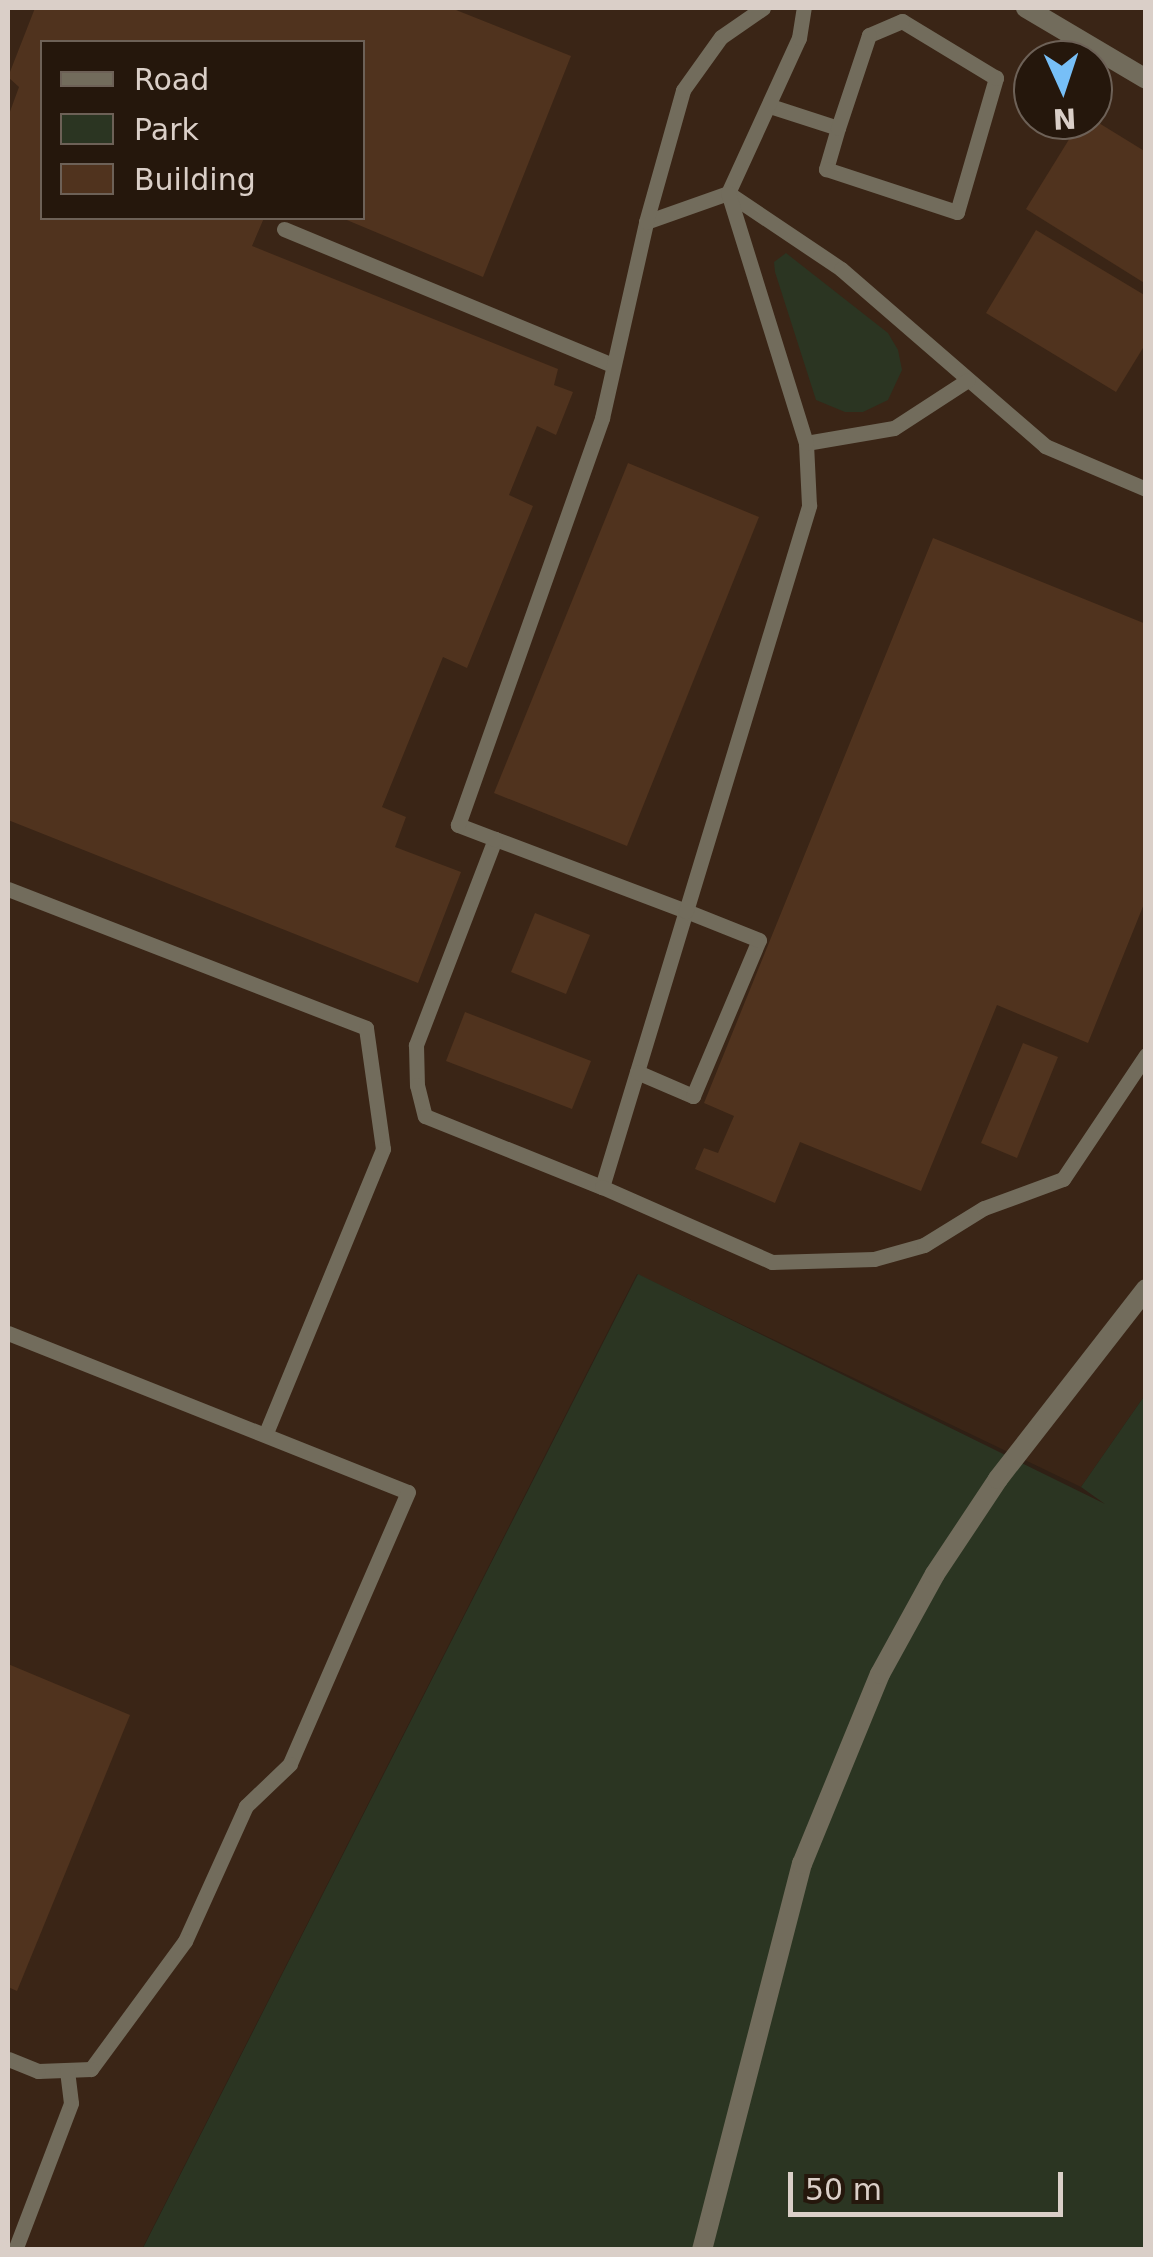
<!DOCTYPE html>
<style>
body{margin:0}
#map{position:relative;width:1153px;height:2257px;overflow:hidden;background:#2f2015;font-family:"DejaVu Sans",sans-serif}
div>[style]{position:absolute}
[style*='--x']{left:calc(var(--x)*1px);top:calc(var(--y)*1px);width:calc(var(--w)*1px);rotate:calc(var(--a)*1deg)}
.built>*{inset:0;background:#3a2516}
.green>*{inset:0;background:#2b3522}
.building>*{inset:0;background:#50331e}
.lane>*{height:15px;margin:-7.5px;padding:0 7.5px;transform-origin:7.5px;border-radius:7.5px;background:#726c5c}
.street>*{height:20px;margin:-10px;padding:0 10px;transform-origin:10px;border-radius:10px;background:#726c5c}
span{translate:-50% -50%;white-space:nowrap;text-align:center;line-height:1.15;-webkit-text-stroke:10px #25170c;paint-order:stroke}
.frame{position:absolute;inset:0;border:10px solid #dacfc8;pointer-events:none}
.legend{position:absolute;left:40px;top:40px;width:325px;height:180px;box-sizing:border-box;background:#25170c;border:2px solid #6d6157;margin:0;padding:12px 18px;list-style:none;font-size:30px;color:#dacfc8}
.legend li{display:flex;align-items:center;gap:20px;height:50px}
.legend b{width:50px;border:2px solid #6d6157}
.north{position:absolute;left:1013px;top:40px;width:100px;height:100px;box-sizing:border-box;background:#25170c;border:2px solid #6d6157;border-radius:50%;rotate:177deg;font-size:28px;font-weight:700;line-height:40px;text-align:center;color:#dacfc8}
.north::after{content:'';display:block;margin:auto;width:35px;height:45px;background:#77bff7;clip-path:polygon(50% 0,100% 100%,50% 72%,0 100%)}
.scale{position:absolute;left:788px;top:2172px;width:275px;height:45px;box-sizing:border-box;border:5px solid #dacfc8;border-top:0;padding-left:12px;font-size:30px;line-height:35px;white-space:nowrap;color:#dacfc8;-webkit-text-stroke:8px #25170c;paint-order:stroke}
</style>
<div id="map">
<div class="built">
<div style="clip-path:polygon(evenodd,8px 8px,1145px 8px,1145px 1395px,1081px 1487px,637px 1274px,142px 2249px,8px 2250px,8px 8px,42px 42px,362px 42px,362px 218px,42px 218px,42px 42px,8px 8px,1033px 60px,1093px 60px,1093px 120px,1033px 120px,1033px 60px)"></div>
</div>
<div class="green">
<div style="clip-path:polygon(786px 253px,888px 333px,898px 350px,902px 370px,888px 400px,863px 412px,845px 412px,816px 400px,775px 272px,774px 262px)"></div>
<div style="clip-path:polygon(638px 1274px,1105px 1504px,1081px 1487px,1145px 1395px,1145px 2249px,142px 2250px)"></div>
</div>
<div class="building">
<div style="clip-path:polygon(35px 8px,451px 8px,571px 56px,483px 277px,342px 218px,362px 218px,362px 42px,42px 42px,42px 218px,264px 218px,252px 246px,558px 369px,554px 385px,573px 392px,556px 435px,537px 426px,509px 495px,533px 506px,467px 668px,443px 657px,382px 807px,406px 817px,395px 847px,461px 872px,418px 983px,8px 820px,8px 117px,19px 87px,8px 77px)"></div>
<div style="clip-path:polygon(1081px 120px,1094px 120px,1146px 152px,1146px 284px,1026px 209px)"></div>
<div style="clip-path:polygon(1036px 230px,1146px 296px,1146px 343px,1116px 392px,986px 313px)"></div>
<div style="clip-path:polygon(628px 463px,759px 517px,627px 846px,494px 793px)"></div>
<div style="clip-path:polygon(933px 538px,1146px 624px,1146px 899px,1088px 1043px,997px 1005px,921px 1191px,800px 1142px,775px 1203px,695px 1169px,704px 1148px,718px 1153px,734px 1116px,704px 1103px)"></div>
<div style="clip-path:polygon(535px 913px,590px 935px,566px 994px,511px 972px)"></div>
<div style="clip-path:polygon(465px 1012px,591px 1061px,572px 1109px,446px 1061px)"></div>
<div style="clip-path:polygon(1023px 1043px,1058px 1057px,1017px 1158px,981px 1143px)"></div>
<div style="clip-path:polygon(8px 1664px,130px 1715px,17px 1991px,8px 1987px)"></div>
</div>
<div class="lane">
<div style="--x:770;--y:106;--w:71;--a:17.9"></div>
<div style="--x:838;--y:128;--w:43;--a:106.3"></div>
<div style="--x:826;--y:169;--w:138;--a:18.2"></div>
<div style="--x:957;--y:212;--w:140;--a:-73.8"></div>
<div style="--x:996;--y:78;--w:110;--a:-148.8"></div>
<div style="--x:902;--y:21;--w:36;--a:157"></div>
<div style="--x:869;--y:35;--w:98;--a:108.4"></div>
<div style="--x:728;--y:193;--w:136;--a:33.9"></div>
<div style="--x:841;--y:269;--w:270;--a:40.9"></div>
<div style="--x:1045;--y:446;--w:110;--a:23.1"></div>
<div style="--x:646;--y:222;--w:87;--a:-19.5"></div>
<div style="--x:728;--y:193;--w:170;--a:-65.4"></div>
<div style="--x:799;--y:38;--w:30;--a:-81"></div>
<div style="--x:284;--y:229;--w:356;--a:22.5"></div>
<div style="--x:806;--y:443;--w:89;--a:-9.7"></div>
<div style="--x:894;--y:428;--w:88;--a:-33"></div>
<div style="--x:495;--y:839;--w:221;--a:111"></div>
<div style="--x:416;--y:1045;--w:40;--a:88.6"></div>
<div style="--x:417;--y:1085;--w:32;--a:76"></div>
<div style="--x:425;--y:1116;--w:191;--a:21.9"></div>
<div style="--x:602;--y:1187;--w:288;--a:-73.1"></div>
<div style="--x:686;--y:911;--w:204;--a:-159.3"></div>
<div style="--x:495;--y:839;--w:40;--a:-159"></div>
<div style="--x:458;--y:825;--w:432;--a:-70.5"></div>
<div style="--x:602;--y:418;--w:201;--a:-77.3"></div>
<div style="--x:646;--y:222;--w:137;--a:-74.3"></div>
<div style="--x:683;--y:90;--w:65;--a:-54.4"></div>
<div style="--x:721;--y:37;--w:51;--a:-34.6"></div>
<div style="--x:8;--y:889;--w:384;--a:21.2"></div>
<div style="--x:366;--y:1028;--w:122;--a:82"></div>
<div style="--x:383;--y:1149;--w:309;--a:112.4"></div>
<div style="--x:637;--y:1072;--w:61;--a:23.2"></div>
<div style="--x:693;--y:1096;--w:169;--a:-67.1"></div>
<div style="--x:759;--y:940;--w:79;--a:-158.3"></div>
<div style="--x:686;--y:911;--w:424;--a:-73.1"></div>
<div style="--x:809;--y:505;--w:62;--a:-92.8"></div>
<div style="--x:806;--y:443;--w:262;--a:-107.3"></div>
<div style="--x:602;--y:1187;--w:186;--a:23.8"></div>
<div style="--x:772;--y:1262;--w:102;--a:-1.7"></div>
<div style="--x:874;--y:1259;--w:52;--a:-15.6"></div>
<div style="--x:924;--y:1245;--w:70;--a:-31.7"></div>
<div style="--x:984;--y:1208;--w:84;--a:-20.2"></div>
<div style="--x:1063;--y:1179;--w:149;--a:-56.2"></div>
<div style="--x:8;--y:1333;--w:430;--a:21.7"></div>
<div style="--x:408;--y:1492;--w:296;--a:113.5"></div>
<div style="--x:290;--y:1764;--w:61;--a:136.3"></div>
<div style="--x:246;--y:1806;--w:148;--a:114.3"></div>
<div style="--x:185;--y:1941;--w:159;--a:126.3"></div>
<div style="--x:91;--y:2069;--w:53;--a:177.8"></div>
<div style="--x:38;--y:2071;--w:32;--a:-158"></div>
<div style="--x:15;--y:2250;--w:157;--a:-69.1"></div>
<div style="--x:71;--y:2103;--w:33;--a:-97"></div>
</div>
<div class="street">
<div style="--x:1026;--y:8;--w:139;--a:30.6"></div>
<div style="--x:702;--y:2250;--w:399;--a:-75.5"></div>
<div style="--x:802;--y:1864;--w:205;--a:-67.7"></div>
<div style="--x:880;--y:1674;--w:114;--a:-61.2"></div>
<div style="--x:935;--y:1574;--w:114;--a:-56.4"></div>
<div style="--x:998;--y:1479;--w:241;--a:-52.1"></div>
</div>
<div class="frame"></div>
<ul class="legend">
<li><b style="height:12px;background:#726c5c"></b>Road</li>
<li><b style="height:28px;background:#2b3522"></b>Park</li>
<li><b style="height:28px;background:#50331e"></b>Building</li>
</ul>
<div class="north">N</div>
<div class="scale">50 m</div>
</div>
